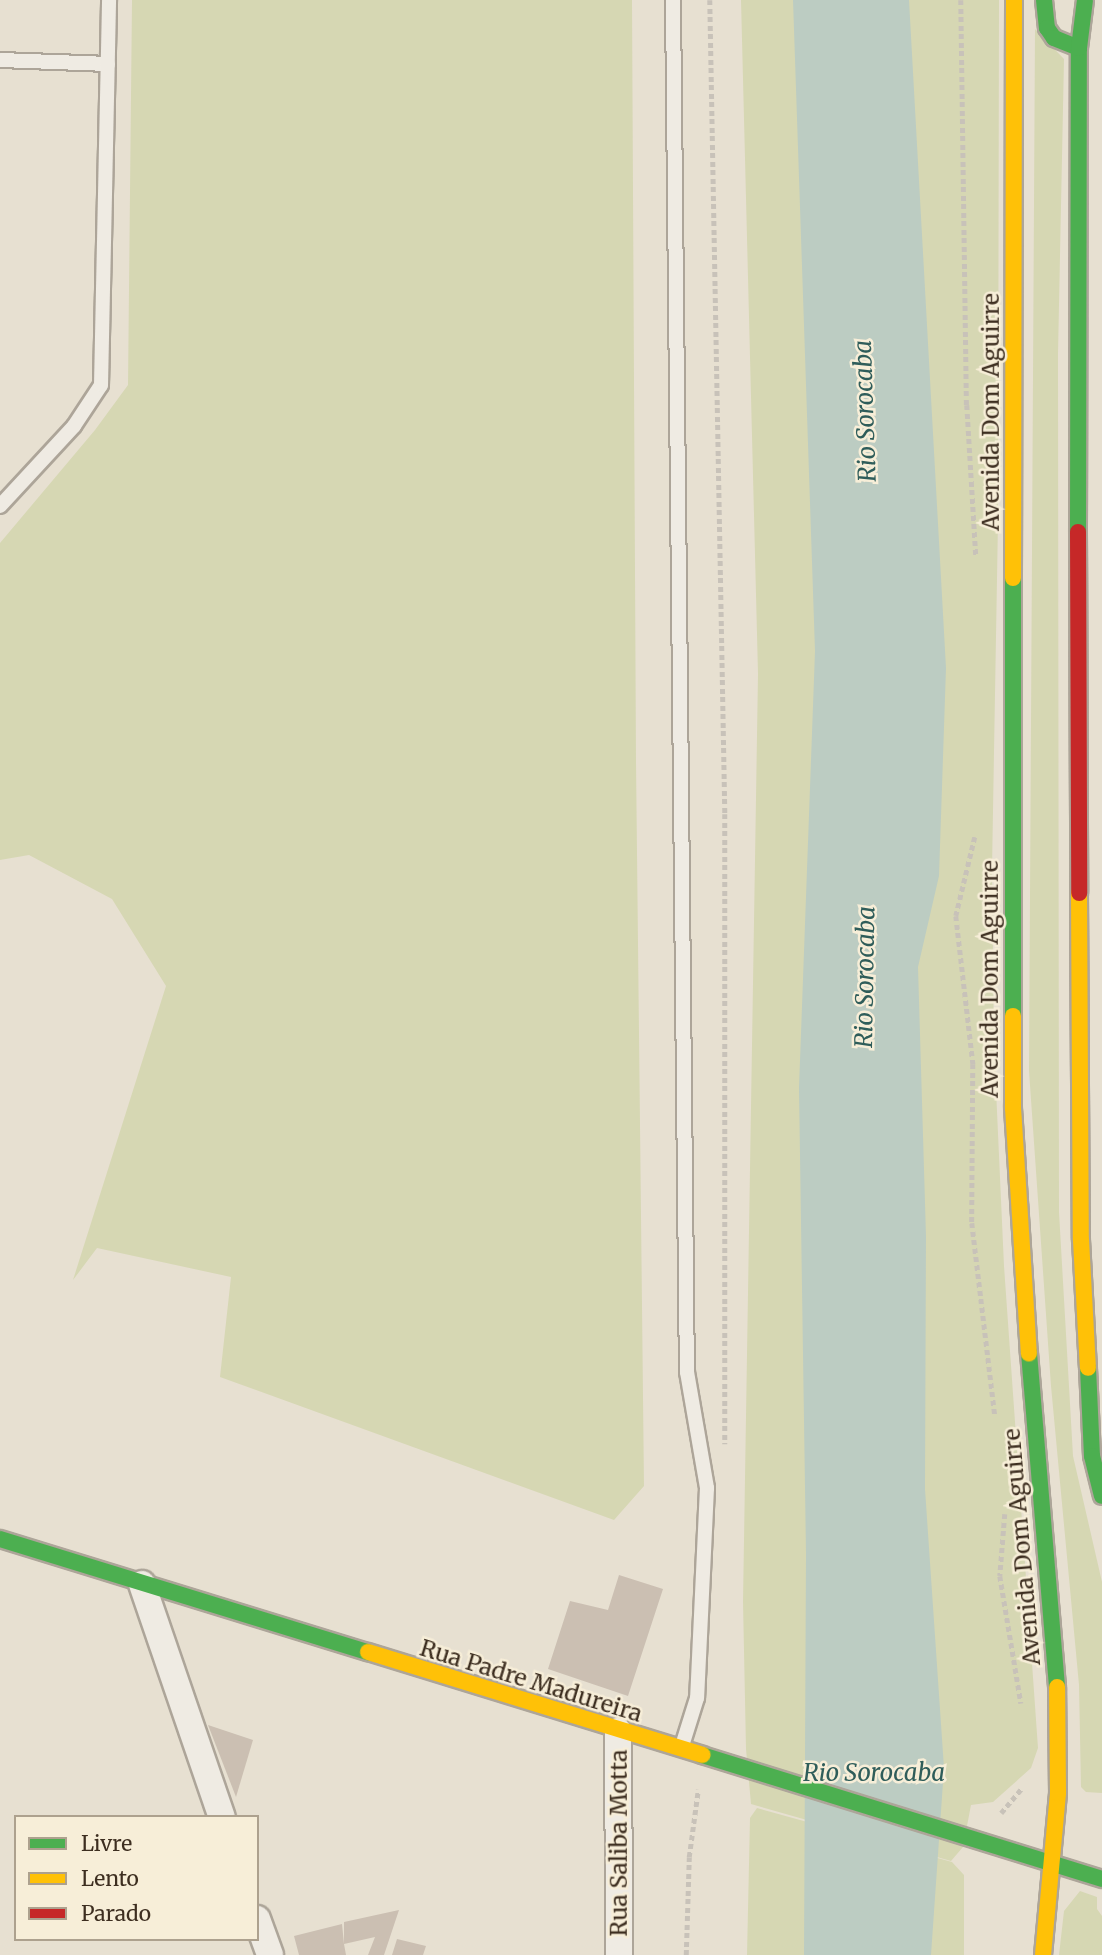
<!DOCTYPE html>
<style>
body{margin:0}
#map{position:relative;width:1102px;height:1955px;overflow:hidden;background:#e7e0d1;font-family:Merriweather,serif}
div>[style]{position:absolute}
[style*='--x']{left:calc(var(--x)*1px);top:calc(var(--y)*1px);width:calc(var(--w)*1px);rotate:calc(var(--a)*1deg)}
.green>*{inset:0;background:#d6d7b3}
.water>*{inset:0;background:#bcccc2}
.building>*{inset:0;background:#cbbfb2}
.path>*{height:4.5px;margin-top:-2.25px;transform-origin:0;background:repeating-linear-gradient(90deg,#c8c2b9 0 5px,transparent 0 8.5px)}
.roads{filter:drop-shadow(2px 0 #ada599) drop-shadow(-2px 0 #ada599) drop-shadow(0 2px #ada599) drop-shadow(0 -2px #ada599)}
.lane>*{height:14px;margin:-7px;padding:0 7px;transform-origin:7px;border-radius:7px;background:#efebe3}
.street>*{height:26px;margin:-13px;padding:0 13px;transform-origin:13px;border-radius:13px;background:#efebe3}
.fast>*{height:16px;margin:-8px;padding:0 8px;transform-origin:8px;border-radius:8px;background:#4caf50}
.slow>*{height:16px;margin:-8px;padding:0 8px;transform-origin:8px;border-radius:8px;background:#ffc107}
.jam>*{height:16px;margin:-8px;padding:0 8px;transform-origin:8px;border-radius:8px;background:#c62828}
span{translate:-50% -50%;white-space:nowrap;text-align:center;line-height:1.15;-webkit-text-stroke:5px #f7eed8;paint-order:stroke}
.street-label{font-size:23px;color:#3d2e20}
.water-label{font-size:24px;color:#2f5d5a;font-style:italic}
.legend{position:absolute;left:14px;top:1815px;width:245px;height:126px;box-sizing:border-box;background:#f7eed8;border:2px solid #ada18e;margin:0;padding:9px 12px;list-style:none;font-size:21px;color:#3d2e20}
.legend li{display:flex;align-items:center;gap:14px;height:35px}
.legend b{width:35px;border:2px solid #ada18e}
</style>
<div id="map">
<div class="green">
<div style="clip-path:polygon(132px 0,632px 0,636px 761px,644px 1486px,614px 1520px,220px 1377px,231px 1277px,97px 1248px,73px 1280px,166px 986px,112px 899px,29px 855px,0 860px,0 543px,95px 430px,128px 385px)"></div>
<div style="clip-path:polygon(741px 0,999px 0,998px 521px,992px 869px,994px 1045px,1004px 1266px,1038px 1748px,1031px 1768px,993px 1802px,971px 1805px,963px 1847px,951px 1861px,751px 1804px,746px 1749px,743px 1602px,758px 674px)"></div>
<div style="clip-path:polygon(1035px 29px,1064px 59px,1058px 354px,1059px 1212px,1073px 1456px,1102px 1582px,1102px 1793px,1086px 1792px,1081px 1787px,1079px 1685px,1051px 1386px,1029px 1071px)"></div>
<div style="clip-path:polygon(757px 1808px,952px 1862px,964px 1875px,964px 1955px,747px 1955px,750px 1818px)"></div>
<div style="clip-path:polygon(1080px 1891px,1097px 1897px,1097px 1909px,1102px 1916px,1102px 1955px,1059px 1955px,1064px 1911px)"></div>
</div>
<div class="water">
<div style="clip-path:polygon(793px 0,909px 0,946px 668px,939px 876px,918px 967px,926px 1236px,925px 1489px,944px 1768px,931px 1955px,804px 1955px,806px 1554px,799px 1088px,815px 651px)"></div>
</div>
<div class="building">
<div style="clip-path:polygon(619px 1575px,663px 1589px,628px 1696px,548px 1669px,570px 1601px,608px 1610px)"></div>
<div style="clip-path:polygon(208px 1725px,253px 1740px,236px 1797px)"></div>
<div style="clip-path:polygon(399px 1910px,384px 1955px,368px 1955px,375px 1937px,344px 1944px,346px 1955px,299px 1955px,294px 1936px,342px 1924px,344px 1944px,344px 1922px)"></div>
<div style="clip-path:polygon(397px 1939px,426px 1946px,423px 1955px,392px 1955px)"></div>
</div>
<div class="path">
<div style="--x:710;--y:0;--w:814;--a:88.94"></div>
<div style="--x:725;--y:814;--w:630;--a:90"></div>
<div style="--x:961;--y:0;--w:405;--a:89.2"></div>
<div style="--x:967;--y:405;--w:150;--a:86.6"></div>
<div style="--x:975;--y:837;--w:81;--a:103.5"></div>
<div style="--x:956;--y:916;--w:149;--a:83.4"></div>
<div style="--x:973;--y:1064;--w:159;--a:90.4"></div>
<div style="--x:972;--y:1223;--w:193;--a:83.2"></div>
<div style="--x:1005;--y:1514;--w:62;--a:94.6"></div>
<div style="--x:1000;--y:1576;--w:129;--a:80.6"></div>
<div style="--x:1001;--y:1813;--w:33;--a:-50"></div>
<div style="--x:686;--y:1955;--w:98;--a:-88.2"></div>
<div style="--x:689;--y:1857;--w:68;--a:-82.3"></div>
</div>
<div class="roads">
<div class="lane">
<div style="--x:673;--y:0;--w:1372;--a:89.42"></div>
<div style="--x:687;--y:1372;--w:118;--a:80.2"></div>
<div style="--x:707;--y:1488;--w:210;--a:92.7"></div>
<div style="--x:697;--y:1698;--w:53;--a:107.4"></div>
<div style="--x:0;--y:60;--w:108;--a:2.1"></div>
<div style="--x:0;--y:506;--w:109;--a:-47.2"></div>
<div style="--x:74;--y:426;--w:49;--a:-56.6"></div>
<div style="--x:101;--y:385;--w:385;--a:-88.8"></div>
</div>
<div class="street">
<div style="--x:142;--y:1584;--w:246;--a:71.1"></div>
<div style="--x:618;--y:1731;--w:224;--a:89.7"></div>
<div style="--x:257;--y:1919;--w:38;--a:70"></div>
</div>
<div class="fast">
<div style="--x:1044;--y:0;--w:28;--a:84"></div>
<div style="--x:1047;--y:28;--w:12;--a:55"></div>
<div style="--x:1054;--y:38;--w:27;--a:22"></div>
<div style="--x:1078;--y:532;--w:484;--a:-89.9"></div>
<div style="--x:1079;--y:48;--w:48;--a:-82.9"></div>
<div style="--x:1013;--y:1016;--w:438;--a:-90"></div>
<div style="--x:1029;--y:1353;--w:335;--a:85.2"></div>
<div style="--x:1088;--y:1368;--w:88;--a:87.4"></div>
<div style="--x:1092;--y:1456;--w:41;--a:76"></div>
<div style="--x:0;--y:1539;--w:385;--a:17.1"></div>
<div style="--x:702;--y:1755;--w:419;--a:17.2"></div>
</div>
<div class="slow">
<div style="--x:1013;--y:578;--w:578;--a:-89.9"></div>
<div style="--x:1079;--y:893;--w:347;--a:89.7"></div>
<div style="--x:1081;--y:1240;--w:128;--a:86.9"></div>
<div style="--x:1013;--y:1016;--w:92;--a:90"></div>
<div style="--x:1013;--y:1108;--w:246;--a:86.3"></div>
<div style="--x:368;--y:1652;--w:350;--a:17.1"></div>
<div style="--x:1043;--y:1955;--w:163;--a:-84.7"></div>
<div style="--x:1058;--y:1793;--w:106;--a:-90.5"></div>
</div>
<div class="jam">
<div style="--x:1078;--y:532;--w:361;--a:89.8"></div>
</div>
</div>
<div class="street-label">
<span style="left:991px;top:412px;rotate:-90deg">Avenida Dom Aguirre</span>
<span style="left:990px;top:979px;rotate:-90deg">Avenida Dom Aguirre</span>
<span style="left:1022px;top:1547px;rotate:-95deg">Avenida Dom Aguirre</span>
<span style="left:531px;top:1681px;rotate:17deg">Rua Padre Madureira</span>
<span style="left:619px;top:1843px;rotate:-90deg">Rua Saliba Motta</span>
</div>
<div class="water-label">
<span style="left:865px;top:411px;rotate:-92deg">Rio Sorocaba</span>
<span style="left:865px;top:977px;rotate:-89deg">Rio Sorocaba</span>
<span style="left:874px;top:1773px">Rio Sorocaba</span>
</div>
<ul class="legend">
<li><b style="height:9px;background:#4caf50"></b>Livre</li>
<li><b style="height:9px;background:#ffc107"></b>Lento</li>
<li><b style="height:9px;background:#c62828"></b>Parado</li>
</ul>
</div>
